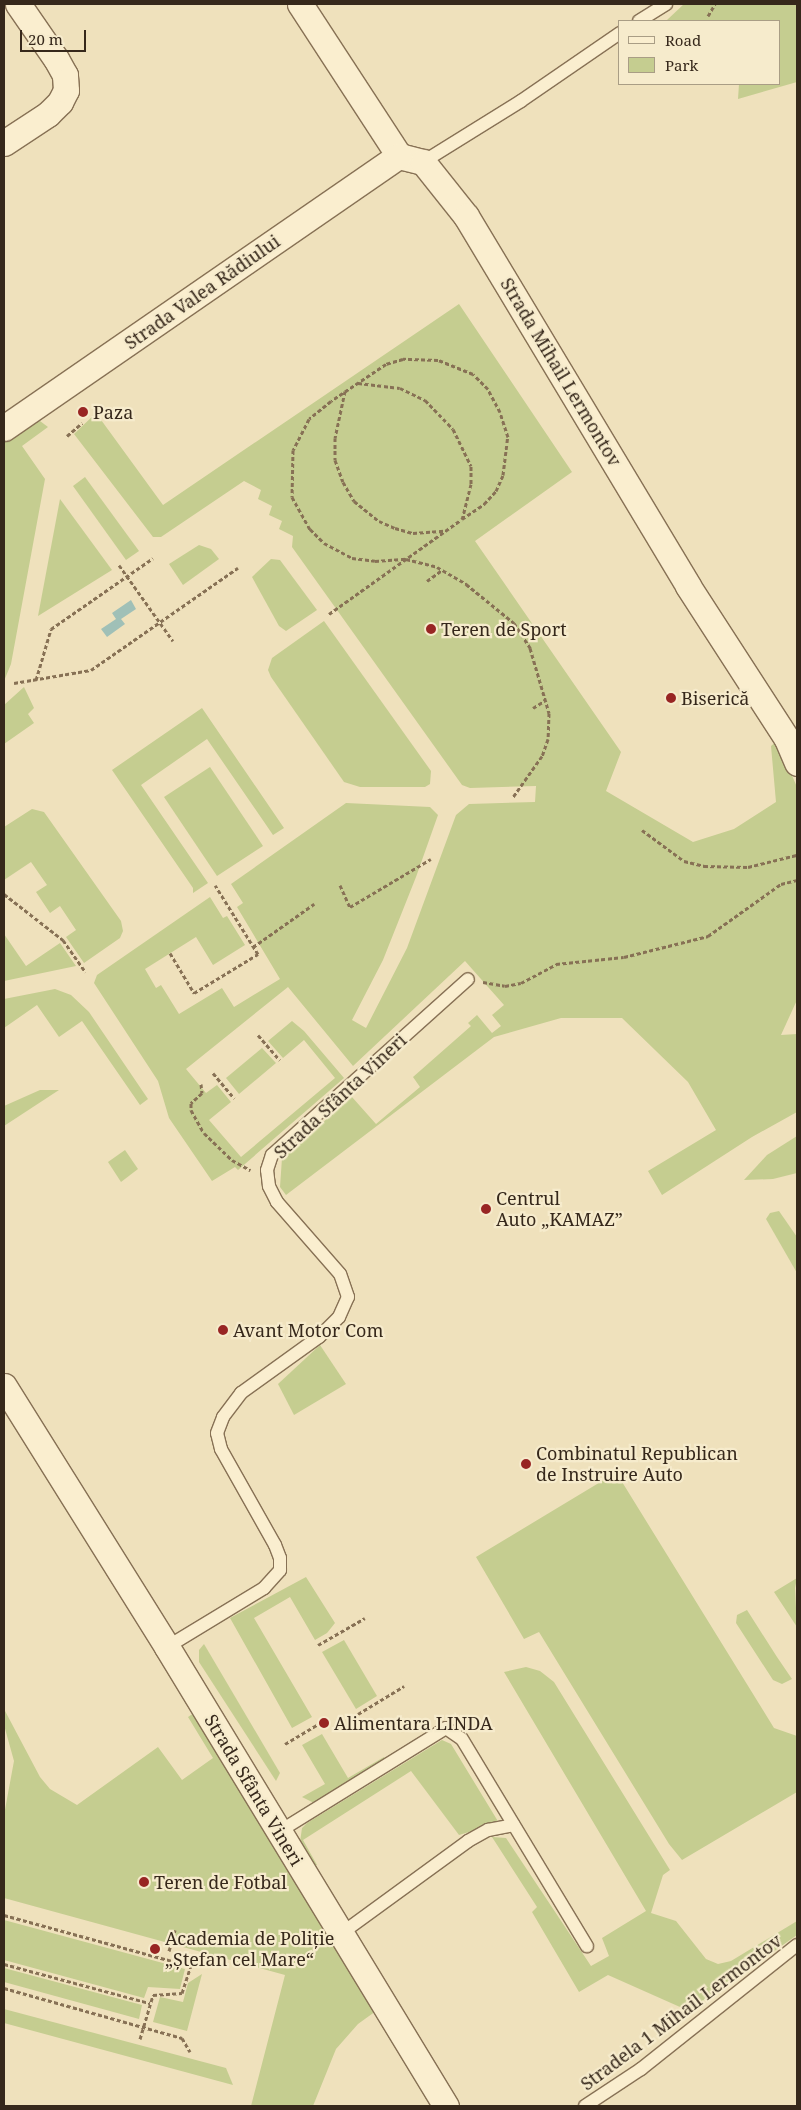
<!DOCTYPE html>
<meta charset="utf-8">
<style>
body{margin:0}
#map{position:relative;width:801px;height:2110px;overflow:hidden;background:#efe1bc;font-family:"Noto Serif",serif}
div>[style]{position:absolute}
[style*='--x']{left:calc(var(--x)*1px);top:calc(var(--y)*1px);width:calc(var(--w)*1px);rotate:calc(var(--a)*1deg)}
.green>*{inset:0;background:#c5cd90}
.water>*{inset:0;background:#a0c0b7}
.path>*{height:3px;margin-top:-1.5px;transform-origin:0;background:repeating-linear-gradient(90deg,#877155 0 4px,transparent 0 6.5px)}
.roads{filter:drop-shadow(1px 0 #877155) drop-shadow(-1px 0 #877155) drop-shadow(0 1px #877155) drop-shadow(0 -1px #877155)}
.lane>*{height:12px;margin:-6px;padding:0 6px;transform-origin:6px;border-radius:6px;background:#faeecf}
.street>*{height:25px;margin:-12.5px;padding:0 12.5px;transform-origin:12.5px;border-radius:12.5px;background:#faeecf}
.dots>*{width:14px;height:14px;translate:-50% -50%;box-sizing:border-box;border:2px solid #f6ebcc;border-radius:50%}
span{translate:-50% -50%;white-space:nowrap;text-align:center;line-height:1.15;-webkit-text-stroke:4.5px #f6ebcc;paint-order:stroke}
.street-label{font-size:18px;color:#36281b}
.poi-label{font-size:18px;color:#36281b}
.left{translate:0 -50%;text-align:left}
.frame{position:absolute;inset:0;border:5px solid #36281b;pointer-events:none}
.legend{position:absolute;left:618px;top:20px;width:162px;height:65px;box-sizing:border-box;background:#f6ebcc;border:1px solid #a99d85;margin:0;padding:6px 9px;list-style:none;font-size:15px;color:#36281b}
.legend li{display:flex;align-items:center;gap:10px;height:25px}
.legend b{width:25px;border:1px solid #a99d85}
.scale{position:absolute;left:20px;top:30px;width:66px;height:22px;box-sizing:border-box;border:2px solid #36281b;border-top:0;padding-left:6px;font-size:15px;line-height:18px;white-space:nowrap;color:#36281b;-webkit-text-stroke:4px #f6ebcc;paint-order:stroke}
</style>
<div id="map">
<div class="green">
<div style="clip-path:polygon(684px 4px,797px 4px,797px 82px,738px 99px,739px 84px,780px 84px,780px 21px,667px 20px)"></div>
<div style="clip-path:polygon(459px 304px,572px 472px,475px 541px,621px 752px,606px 791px,693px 842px,734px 829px,776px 802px,771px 746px,777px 741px,797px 787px,797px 1000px,781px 1035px,797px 1034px,797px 1112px,752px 1137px,662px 1195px,648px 1171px,716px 1130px,688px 1082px,622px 1018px,561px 1018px,494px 1037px,286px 1195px,280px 1187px,282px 1158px,352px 1097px,376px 1124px,420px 1087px,413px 1077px,471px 1026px,468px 1023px,477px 1015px,492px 1033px,501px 1026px,492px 1015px,504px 1005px,465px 961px,353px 1066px,288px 987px,186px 1069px,206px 1093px,217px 1085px,231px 1102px,209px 1120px,241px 1157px,335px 1078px,304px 1040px,283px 1058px,268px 1041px,292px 1021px,304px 1031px,344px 1078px,238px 1170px,235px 1167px,212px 1181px,169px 1118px,158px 1081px,94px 983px,97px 975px,110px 966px,210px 897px,223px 918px,227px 916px,245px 945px,213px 965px,196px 937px,145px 969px,156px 988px,161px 985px,179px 1014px,222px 988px,234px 1007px,280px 979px,237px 907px,243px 903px,231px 884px,346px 803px,430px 807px,438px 815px,416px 877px,383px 960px,352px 1020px,366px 1028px,407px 948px,456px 815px,469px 804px,535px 802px,536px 786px,470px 788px,462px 785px,292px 547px,293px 536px,279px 529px,282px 521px,269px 515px,272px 506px,258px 499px,261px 490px,244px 481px,161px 537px,153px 537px,74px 434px,96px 413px,163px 505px)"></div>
<div style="clip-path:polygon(40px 421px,48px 427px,22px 446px,45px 479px,11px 664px,4px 681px,4px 441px,29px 424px)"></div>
<div style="clip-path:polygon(85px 477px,139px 551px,126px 560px,73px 486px)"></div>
<div style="clip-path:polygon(60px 499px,112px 570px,38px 616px)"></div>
<div style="clip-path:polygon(199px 545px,211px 549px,219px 559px,183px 585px,169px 564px)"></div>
<div style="clip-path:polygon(271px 559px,280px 560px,317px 610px,286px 631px,279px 626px,252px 577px)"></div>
<div style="clip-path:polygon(324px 621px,431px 771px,430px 784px,425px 787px,360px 787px,344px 782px,271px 677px,268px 670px,272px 658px)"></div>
<div style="clip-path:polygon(24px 687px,34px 708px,28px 714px,34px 723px,4px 744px,4px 705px)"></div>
<div style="clip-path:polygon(202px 708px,284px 828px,273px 835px,207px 739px,141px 785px,208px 883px,193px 893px,193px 888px,112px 770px)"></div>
<div style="clip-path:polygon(210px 767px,263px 846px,217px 876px,164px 797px)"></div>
<div style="clip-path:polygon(32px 809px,44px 812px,121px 921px,123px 931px,120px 938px,84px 963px,66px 937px,76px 930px,60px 906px,50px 913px,36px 892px,47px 885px,31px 862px,4px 880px,4px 827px)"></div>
<div style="clip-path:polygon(4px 934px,26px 966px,60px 943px,76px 966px,4px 981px)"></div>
<div style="clip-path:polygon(55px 989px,71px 995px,89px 1012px,148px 1099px,140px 1105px,82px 1021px,59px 1037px,37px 1005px,4px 1028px,4px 999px)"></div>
<div style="clip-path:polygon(262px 1048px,276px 1063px,239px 1094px,226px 1078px)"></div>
<div style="clip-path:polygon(40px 1090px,59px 1090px,4px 1126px,4px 1106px)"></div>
<div style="clip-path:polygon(797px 1136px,797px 1173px,773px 1179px,744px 1180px,767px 1155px)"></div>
<div style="clip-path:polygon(125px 1150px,138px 1169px,121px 1182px,108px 1162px)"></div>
<div style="clip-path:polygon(779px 1211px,797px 1237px,797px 1273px,766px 1219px,770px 1213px)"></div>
<div style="clip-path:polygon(320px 1345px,346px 1384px,294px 1415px,278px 1384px)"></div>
<div style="clip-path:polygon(612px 1475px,619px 1477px,774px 1728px,797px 1736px,797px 1792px,682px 1860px,669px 1844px,539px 1632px,524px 1639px,476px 1557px)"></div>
<div style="clip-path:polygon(306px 1577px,335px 1623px,327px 1633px,315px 1640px,290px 1597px,254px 1618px,312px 1717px,292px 1728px,230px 1618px)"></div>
<div style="clip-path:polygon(797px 1578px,795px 1588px,797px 1627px,774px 1592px)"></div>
<div style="clip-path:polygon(747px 1610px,777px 1657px,792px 1679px,782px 1684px,773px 1680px,736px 1623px,737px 1615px)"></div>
<div style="clip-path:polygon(344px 1640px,377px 1696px,356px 1709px,322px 1652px)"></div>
<div style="clip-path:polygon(204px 1644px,280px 1773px,276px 1781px,199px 1662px,199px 1650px)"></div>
<div style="clip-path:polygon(526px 1667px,540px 1671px,554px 1682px,670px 1870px,663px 1875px,651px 1913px,676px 1921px,706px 1959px,718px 1964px,731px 1961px,797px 1921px,797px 1935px,689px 2011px,608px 1975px,579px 1992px,532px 1912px,537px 1907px,492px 1837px,506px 1838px,591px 1966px,609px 1956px,602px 1938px,646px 1911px,504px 1672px)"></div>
<div style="clip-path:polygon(4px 1709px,40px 1777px,50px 1789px,77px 1805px,158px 1747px,182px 1780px,213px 1758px,188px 1717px,197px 1711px,376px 2011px,358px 2024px,336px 2049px,313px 2106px,251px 2106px,285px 1975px,4px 1898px,4px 1815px,14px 1761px,4px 1725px)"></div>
<div style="clip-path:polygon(322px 1734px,348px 1778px,384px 1757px,385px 1760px,314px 1803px,302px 1797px,325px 1784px,302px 1745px)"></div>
<div style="clip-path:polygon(442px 1740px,451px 1744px,499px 1823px,459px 1835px,411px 1771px,303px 1840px,317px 1865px,315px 1866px,300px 1842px,302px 1828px,307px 1823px)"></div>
<div style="clip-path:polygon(4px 1920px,185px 1969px,180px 1989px,148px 1987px,144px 1998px,4px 1960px)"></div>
<div style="clip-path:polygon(4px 1968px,142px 2005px,139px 2019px,4px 1982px)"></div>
<div style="clip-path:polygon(202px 1974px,187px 2031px,153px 2022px,160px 1997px,183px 2002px,188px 1983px)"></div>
<div style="clip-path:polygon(4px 2009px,226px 2068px,233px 2085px,4px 2023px)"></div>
</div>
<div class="water">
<div style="clip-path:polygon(131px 600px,136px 609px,121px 619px,125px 624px,107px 637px,101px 629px,116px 619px,112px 613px)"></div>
</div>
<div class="path">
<div style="--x:708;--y:16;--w:14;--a:-60"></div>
<div style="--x:358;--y:383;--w:42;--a:6.8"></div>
<div style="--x:400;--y:388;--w:28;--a:26"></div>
<div style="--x:425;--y:400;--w:40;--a:46"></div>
<div style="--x:453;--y:429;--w:41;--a:64.1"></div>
<div style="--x:471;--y:466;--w:18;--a:90"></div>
<div style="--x:471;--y:484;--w:36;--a:104"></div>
<div style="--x:345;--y:391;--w:48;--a:102"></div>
<div style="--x:335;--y:438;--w:22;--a:90"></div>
<div style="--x:335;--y:460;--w:23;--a:70"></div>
<div style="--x:343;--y:482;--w:22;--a:60"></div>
<div style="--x:354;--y:501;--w:32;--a:39"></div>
<div style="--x:379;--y:521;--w:17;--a:24"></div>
<div style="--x:395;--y:528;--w:19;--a:16"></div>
<div style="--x:413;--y:533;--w:31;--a:-4"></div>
<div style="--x:67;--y:436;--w:20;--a:-41"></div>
<div style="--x:119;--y:565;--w:93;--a:54.6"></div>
<div style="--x:427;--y:581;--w:19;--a:-36"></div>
<div style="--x:329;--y:614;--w:163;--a:-35.5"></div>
<div style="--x:462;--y:519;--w:27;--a:-34"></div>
<div style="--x:484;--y:504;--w:18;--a:-47"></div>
<div style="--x:496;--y:491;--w:17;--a:-66"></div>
<div style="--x:503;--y:475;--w:38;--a:-83"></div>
<div style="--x:508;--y:437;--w:26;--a:-108"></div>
<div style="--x:500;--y:412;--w:26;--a:-118"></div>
<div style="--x:488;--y:389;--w:21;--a:-135"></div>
<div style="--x:473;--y:374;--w:38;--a:-158"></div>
<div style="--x:438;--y:360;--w:35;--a:-178"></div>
<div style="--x:403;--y:359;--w:18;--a:164"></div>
<div style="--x:386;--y:364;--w:66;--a:146.1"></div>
<div style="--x:331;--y:401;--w:28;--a:141"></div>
<div style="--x:309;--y:419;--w:35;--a:117"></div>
<div style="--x:293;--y:450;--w:47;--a:91.2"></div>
<div style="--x:292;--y:497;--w:37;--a:61"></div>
<div style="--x:310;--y:529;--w:20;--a:45"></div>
<div style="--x:324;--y:543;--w:32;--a:28"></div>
<div style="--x:352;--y:558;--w:23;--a:7"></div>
<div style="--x:375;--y:561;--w:31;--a:-4"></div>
<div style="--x:406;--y:559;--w:32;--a:14"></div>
<div style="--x:437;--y:567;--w:34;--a:30"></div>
<div style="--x:466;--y:584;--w:62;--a:39.1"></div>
<div style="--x:514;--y:623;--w:30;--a:57"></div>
<div style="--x:530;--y:648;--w:68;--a:73.7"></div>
<div style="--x:549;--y:713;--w:26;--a:92"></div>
<div style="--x:548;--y:739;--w:18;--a:109"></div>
<div style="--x:542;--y:756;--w:50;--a:125.3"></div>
<div style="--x:36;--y:680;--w:53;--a:-73.6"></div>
<div style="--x:51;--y:629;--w:124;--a:-34.8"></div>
<div style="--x:14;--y:683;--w:78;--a:-9.6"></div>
<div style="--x:91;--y:670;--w:179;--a:-34.8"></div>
<div style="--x:533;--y:708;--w:15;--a:-32"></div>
<div style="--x:642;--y:830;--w:52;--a:36.4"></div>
<div style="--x:684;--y:861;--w:21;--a:14"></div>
<div style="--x:704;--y:866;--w:44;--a:1.3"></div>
<div style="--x:748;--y:867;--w:50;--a:-13.8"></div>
<div style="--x:340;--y:885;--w:24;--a:66"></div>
<div style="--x:350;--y:907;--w:94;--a:-30.7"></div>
<div style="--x:4;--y:894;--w:75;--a:37.9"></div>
<div style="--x:63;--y:940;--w:39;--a:55"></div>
<div style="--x:253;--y:947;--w:75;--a:-35.2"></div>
<div style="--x:170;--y:953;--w:47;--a:59"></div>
<div style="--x:194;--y:993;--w:75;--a:-31.4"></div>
<div style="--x:258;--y:954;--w:81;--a:-121.9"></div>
<div style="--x:483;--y:982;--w:22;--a:10"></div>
<div style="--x:505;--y:986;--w:16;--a:-11"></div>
<div style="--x:521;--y:983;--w:40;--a:-28"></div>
<div style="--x:556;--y:964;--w:68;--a:-5.9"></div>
<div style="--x:624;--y:957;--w:87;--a:-14"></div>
<div style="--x:708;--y:936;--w:90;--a:-35.5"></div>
<div style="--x:781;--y:884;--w:16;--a:-14"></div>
<div style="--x:258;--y:1035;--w:33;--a:49"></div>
<div style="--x:213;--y:1073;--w:33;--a:50"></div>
<div style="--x:201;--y:1084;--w:9;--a:84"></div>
<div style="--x:202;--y:1093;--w:15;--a:138"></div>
<div style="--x:191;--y:1103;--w:7;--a:90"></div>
<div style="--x:191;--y:1110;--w:26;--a:61"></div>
<div style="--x:204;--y:1133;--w:39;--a:44"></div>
<div style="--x:232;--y:1160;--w:21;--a:29"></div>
<div style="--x:318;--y:1645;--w:54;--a:-29.9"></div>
<div style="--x:358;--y:1714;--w:54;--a:-31.3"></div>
<div style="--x:285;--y:1744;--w:37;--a:-31"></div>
<div style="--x:4;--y:1915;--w:194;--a:15.3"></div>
<div style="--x:191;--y:1966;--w:9;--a:-77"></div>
<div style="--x:169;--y:1951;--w:22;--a:-74"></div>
<div style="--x:4;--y:1964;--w:151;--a:15"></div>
<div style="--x:4;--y:1988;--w:185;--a:15.7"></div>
<div style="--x:182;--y:2038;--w:16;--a:60"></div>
<div style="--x:140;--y:2039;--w:46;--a:-73.5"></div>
<div style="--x:153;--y:1995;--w:29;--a:-4"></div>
<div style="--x:182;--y:1993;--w:28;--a:-72"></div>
</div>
<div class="roads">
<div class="lane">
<div style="--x:639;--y:21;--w:32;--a:-32"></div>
<div style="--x:423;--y:162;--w:115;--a:-31.9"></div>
<div style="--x:521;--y:101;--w:120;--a:-34.5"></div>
<div style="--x:167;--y:1647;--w:114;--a:-31.3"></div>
<div style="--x:264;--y:1588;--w:24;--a:-48"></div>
<div style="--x:280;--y:1570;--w:12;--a:-90"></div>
<div style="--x:280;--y:1558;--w:14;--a:-111"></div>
<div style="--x:275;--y:1545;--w:110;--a:-119.4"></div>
<div style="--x:221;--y:1449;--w:16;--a:-104"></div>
<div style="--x:217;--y:1433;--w:17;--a:-69"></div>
<div style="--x:223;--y:1417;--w:30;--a:-53"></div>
<div style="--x:241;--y:1393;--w:96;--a:-35.7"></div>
<div style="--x:319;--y:1337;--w:28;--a:-45"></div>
<div style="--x:339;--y:1317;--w:22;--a:-66"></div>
<div style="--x:348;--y:1297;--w:24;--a:-109"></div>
<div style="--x:340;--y:1274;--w:96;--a:-131.2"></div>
<div style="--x:277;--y:1202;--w:18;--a:-117"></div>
<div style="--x:269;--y:1186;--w:16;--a:-97"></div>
<div style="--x:267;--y:1170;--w:16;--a:-72"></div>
<div style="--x:272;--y:1155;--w:263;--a:-41.9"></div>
<div style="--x:280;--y:1831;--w:195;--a:-31.8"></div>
<div style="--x:446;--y:1728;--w:19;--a:35"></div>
<div style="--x:462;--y:1739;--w:242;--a:58.9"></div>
<div style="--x:342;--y:1933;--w:156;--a:-36.1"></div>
<div style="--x:468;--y:1841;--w:23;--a:-29"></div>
<div style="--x:488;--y:1830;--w:26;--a:-11"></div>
<div style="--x:585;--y:2106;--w:67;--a:-33.5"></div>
<div style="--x:641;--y:2069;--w:199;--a:-38.5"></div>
</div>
<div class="street">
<div style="--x:300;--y:4;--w:181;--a:56.9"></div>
<div style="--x:399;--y:156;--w:25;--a:14"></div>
<div style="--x:423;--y:162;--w:69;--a:51.5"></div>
<div style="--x:466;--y:216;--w:431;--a:59"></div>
<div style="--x:688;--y:586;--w:182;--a:57.1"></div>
<div style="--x:787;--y:739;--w:26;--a:67"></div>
<div style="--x:4;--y:143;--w:53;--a:-33.4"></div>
<div style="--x:48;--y:114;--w:17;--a:-45"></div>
<div style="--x:60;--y:102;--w:13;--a:-63"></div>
<div style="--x:66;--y:90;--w:15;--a:-94"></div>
<div style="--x:65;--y:75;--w:18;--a:-119"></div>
<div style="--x:56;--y:59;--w:67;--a:-124.6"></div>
<div style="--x:4;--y:428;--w:480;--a:-34.6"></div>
<div style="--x:4;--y:1386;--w:308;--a:58"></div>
<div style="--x:167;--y:1647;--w:537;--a:58.71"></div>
</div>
</div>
<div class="dots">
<div style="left:83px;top:412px;background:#982523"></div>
<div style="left:431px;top:629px;background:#982523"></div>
<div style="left:671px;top:698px;background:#982523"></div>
<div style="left:486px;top:1209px;background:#982523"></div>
<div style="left:223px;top:1330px;background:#982523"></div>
<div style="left:526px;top:1464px;background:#982523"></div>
<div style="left:324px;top:1723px;background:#982523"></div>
<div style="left:144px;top:1882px;background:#982523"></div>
<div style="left:155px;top:1949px;background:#982523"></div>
</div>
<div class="street-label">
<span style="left:202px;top:292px;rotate:-35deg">Strada Valea Rădiului</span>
<span style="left:561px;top:372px;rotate:59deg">Strada Mihail Lermontov</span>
<span style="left:340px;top:1096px;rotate:-43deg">Strada Sfânta Vineri</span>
<span style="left:254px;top:1790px;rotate:59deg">Strada Sfânta Vineri</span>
<span style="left:681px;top:2012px;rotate:-37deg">Stradela 1 Mihail Lermontov</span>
</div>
<div class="poi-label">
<span class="left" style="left:93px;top:412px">Paza</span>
<span class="left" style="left:441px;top:629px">Teren de Sport</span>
<span class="left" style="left:681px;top:698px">Biserică</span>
<span class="left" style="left:496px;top:1209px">Centrul<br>Auto „KAMAZ”</span>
<span class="left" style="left:233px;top:1330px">Avant Motor Com</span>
<span class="left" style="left:536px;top:1464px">Combinatul Republican<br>de Instruire Auto</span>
<span class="left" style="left:334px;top:1723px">Alimentara LINDA</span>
<span class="left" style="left:154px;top:1882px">Teren de Fotbal</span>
<span class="left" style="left:165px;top:1949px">Academia de Poliție<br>„Ștefan cel Mare“</span>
</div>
<div class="frame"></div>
<ul class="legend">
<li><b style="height:6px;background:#faeecf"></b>Road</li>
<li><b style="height:14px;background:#c5cd90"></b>Park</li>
</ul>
<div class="scale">20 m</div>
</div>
